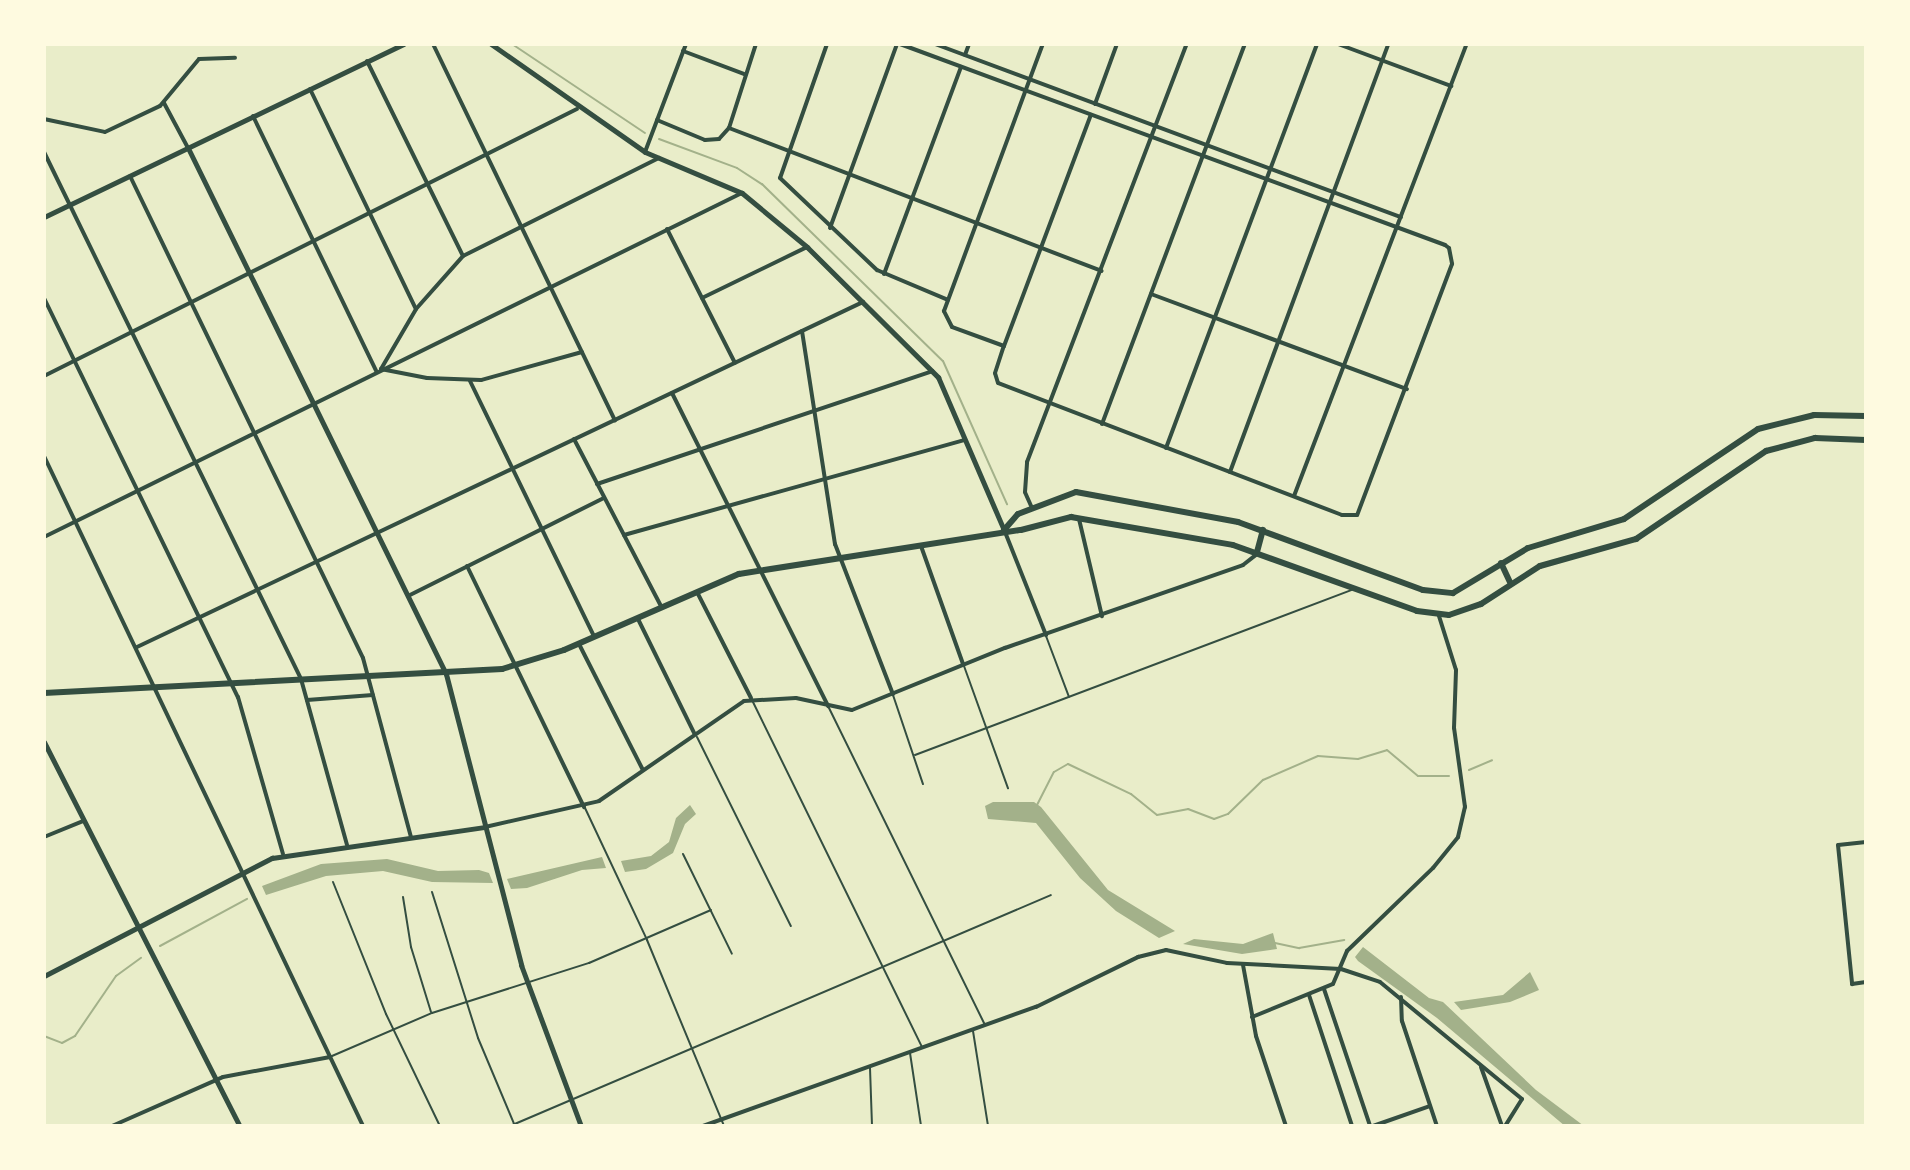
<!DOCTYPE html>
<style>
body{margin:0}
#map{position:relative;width:1910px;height:1170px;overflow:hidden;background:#e9edc9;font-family:"PT Serif",serif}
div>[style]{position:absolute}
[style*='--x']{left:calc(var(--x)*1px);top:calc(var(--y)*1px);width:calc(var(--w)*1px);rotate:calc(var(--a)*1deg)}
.water>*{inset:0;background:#a3b18a}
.stream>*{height:2px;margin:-1px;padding:0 1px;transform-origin:1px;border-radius:1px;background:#a3b18a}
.service>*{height:2px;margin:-1px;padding:0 1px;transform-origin:1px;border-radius:1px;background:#344e41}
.minor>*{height:4px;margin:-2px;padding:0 2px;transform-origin:2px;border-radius:2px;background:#344e41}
.tertiary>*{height:5px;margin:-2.5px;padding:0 2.5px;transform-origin:2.5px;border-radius:2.5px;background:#344e41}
.secondary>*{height:5px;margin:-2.5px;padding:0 2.5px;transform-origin:2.5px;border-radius:2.5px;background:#344e41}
.primary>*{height:6px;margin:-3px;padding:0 3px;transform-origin:3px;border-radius:3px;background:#344e41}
span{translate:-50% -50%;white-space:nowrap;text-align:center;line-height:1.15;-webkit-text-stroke:6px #fefae0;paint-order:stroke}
.frame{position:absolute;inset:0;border:46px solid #fefae0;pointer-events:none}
</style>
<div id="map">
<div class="water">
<div style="clip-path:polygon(993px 802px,1034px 802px,1041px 807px,1108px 890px,1175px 931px,1159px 938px,1116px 911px,1080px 878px,1036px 823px,988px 819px,985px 806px)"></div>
<div style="clip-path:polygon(690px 805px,696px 814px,685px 824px,673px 853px,646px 869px,625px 872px,621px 861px,651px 856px,669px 842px,676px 818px)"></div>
<div style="clip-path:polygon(602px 857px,606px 868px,582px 870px,527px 888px,511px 889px,507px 879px)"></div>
<div style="clip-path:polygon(387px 859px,438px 871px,479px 870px,489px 873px,493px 883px,432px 882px,383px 871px,326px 876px,266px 895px,262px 886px,321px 864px)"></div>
<div style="clip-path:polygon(1273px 933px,1277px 949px,1242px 954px,1183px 944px,1194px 939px,1243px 944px)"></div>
<div style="clip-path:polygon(1363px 947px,1429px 998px,1443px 1002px,1536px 1090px,1584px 1126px,1565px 1126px,1437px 1018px,1358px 961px,1355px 957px)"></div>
<div style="clip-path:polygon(1530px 972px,1539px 990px,1510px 1002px,1461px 1010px,1454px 1002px,1503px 995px)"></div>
</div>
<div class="stream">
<div style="--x:512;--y:44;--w:160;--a:33.8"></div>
<div style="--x:659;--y:139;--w:83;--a:20.4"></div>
<div style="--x:737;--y:168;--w:30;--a:33"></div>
<div style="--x:762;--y:184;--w:253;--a:44.4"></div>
<div style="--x:943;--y:361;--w:157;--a:65.9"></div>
<div style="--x:1469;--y:770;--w:25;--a:-23"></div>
<div style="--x:1037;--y:805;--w:37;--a:-63"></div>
<div style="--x:1054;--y:772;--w:16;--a:-30"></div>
<div style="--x:1068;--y:764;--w:70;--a:25.5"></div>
<div style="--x:1131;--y:794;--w:33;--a:39"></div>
<div style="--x:1157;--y:815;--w:32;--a:-11"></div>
<div style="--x:1188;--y:809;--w:28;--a:21"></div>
<div style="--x:1214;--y:819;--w:15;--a:-20"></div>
<div style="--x:1228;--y:814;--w:49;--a:-44.2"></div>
<div style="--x:1263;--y:780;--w:60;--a:-23.6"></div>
<div style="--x:1318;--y:756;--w:40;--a:4.3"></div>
<div style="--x:1358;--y:759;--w:30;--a:-17"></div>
<div style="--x:1387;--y:750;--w:40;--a:40"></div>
<div style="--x:1418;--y:776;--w:31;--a:0"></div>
<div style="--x:1275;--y:943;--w:25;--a:12"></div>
<div style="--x:1299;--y:948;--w:46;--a:-10.1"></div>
<div style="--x:160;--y:946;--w:99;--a:-28.4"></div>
<div style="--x:44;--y:1036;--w:19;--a:21"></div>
<div style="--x:62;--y:1043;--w:15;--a:-28"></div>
<div style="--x:75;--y:1036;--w:73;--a:-55.7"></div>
<div style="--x:116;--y:976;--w:31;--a:-36"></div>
</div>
<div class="service">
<div style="--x:1046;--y:636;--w:65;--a:69.3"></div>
<div style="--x:964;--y:666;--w:130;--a:70.2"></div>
<div style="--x:893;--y:695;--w:94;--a:71.4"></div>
<div style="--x:752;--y:700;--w:386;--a:63.9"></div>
<div style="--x:829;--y:708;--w:353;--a:63.8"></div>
<div style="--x:697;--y:737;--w:211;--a:63.6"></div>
<div style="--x:915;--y:755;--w:467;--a:-20.7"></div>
<div style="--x:585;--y:808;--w:146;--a:64.8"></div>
<div style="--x:647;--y:940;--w:201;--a:67.5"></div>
<div style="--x:683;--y:854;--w:111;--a:63.9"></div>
<div style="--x:333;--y:882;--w:142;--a:68.1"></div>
<div style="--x:386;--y:1014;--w:124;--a:64.3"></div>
<div style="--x:432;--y:892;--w:153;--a:72.5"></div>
<div style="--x:478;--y:1038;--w:95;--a:67.2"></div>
<div style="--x:403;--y:897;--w:51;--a:80.9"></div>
<div style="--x:411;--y:947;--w:68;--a:72.9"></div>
<div style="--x:973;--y:1031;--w:96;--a:81"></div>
<div style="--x:910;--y:1053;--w:74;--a:81.4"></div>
<div style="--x:332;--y:1056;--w:109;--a:-23.3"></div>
<div style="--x:432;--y:1013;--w:165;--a:-17.7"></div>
<div style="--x:589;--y:963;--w:133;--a:-23.5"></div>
<div style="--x:870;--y:1068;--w:58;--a:88"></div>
<div style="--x:510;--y:1126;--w:588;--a:-23.12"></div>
</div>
<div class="minor">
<div style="--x:433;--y:44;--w:418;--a:64.2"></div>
<div style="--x:827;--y:44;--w:142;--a:109.3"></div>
<div style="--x:780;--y:178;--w:134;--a:43.5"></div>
<div style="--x:877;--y:270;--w:77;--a:22.9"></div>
<div style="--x:900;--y:44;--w:581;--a:20.24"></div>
<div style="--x:1445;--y:245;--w:5;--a:37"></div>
<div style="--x:1449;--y:248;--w:16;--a:79"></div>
<div style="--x:1452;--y:264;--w:268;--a:110.7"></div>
<div style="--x:1357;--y:515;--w:15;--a:180"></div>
<div style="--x:1342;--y:515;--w:368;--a:-159"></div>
<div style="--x:998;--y:383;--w:10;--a:-107"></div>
<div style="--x:995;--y:373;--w:28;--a:-72"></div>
<div style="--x:1004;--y:346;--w:247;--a:-69.4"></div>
<div style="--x:935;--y:44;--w:497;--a:20.4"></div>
<div style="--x:1338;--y:44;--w:121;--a:20.4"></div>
<div style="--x:683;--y:51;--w:65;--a:20.7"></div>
<div style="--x:965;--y:55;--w:12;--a:-70"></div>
<div style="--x:367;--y:61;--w:217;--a:63.8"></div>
<div style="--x:310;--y:89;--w:244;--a:64.3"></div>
<div style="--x:164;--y:103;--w:51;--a:61.9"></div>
<div style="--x:1095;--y:104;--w:64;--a:-69.9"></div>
<div style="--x:253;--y:116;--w:283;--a:64.2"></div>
<div style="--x:44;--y:119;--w:62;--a:12"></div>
<div style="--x:105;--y:132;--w:61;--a:-25.3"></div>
<div style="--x:160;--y:106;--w:61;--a:-50.3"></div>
<div style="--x:199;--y:59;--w:36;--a:-2"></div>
<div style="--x:657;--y:120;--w:52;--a:22.6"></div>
<div style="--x:705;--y:140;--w:14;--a:-4"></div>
<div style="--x:719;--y:139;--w:15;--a:-48"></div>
<div style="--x:729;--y:128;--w:399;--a:21"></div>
<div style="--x:729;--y:128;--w:88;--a:-72.2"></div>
<div style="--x:44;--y:152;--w:586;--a:64"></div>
<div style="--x:301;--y:679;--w:172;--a:74.5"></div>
<div style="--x:645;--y:152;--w:116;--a:-69.2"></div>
<div style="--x:130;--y:176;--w:535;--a:64.2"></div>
<div style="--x:363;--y:658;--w:185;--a:75"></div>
<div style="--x:830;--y:228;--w:196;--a:-70"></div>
<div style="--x:667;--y:229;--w:150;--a:63.1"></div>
<div style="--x:884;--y:274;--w:221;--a:-69.6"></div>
<div style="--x:1151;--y:294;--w:273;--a:20.4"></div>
<div style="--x:44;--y:298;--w:444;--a:64.1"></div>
<div style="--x:238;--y:697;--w:163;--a:74"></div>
<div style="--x:702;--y:298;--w:117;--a:-25.9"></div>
<div style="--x:802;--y:331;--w:216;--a:81.2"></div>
<div style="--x:835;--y:544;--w:161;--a:68.9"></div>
<div style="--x:1004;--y:346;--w:55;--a:-159.9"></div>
<div style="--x:952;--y:327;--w:18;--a:-117"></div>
<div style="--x:944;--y:311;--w:285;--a:-69.7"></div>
<div style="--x:582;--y:352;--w:105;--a:164.5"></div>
<div style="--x:481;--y:380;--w:54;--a:-177.9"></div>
<div style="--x:427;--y:378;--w:47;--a:-168.9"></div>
<div style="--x:381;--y:369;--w:69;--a:-59.7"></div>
<div style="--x:416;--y:309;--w:71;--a:-48.4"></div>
<div style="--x:463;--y:256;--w:219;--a:-26.6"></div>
<div style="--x:44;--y:376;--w:596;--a:-26.61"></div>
<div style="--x:470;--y:381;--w:284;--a:64.1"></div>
<div style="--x:672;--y:393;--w:350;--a:63.5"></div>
<div style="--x:1102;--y:424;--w:406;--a:-69.4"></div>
<div style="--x:574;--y:439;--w:188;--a:62.5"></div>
<div style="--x:1166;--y:448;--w:431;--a:-69.5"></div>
<div style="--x:44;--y:456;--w:742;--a:64.54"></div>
<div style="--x:1230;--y:472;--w:456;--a:-69.7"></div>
<div style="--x:597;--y:484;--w:354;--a:-18.6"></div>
<div style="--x:1294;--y:496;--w:484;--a:-69.1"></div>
<div style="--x:1032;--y:508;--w:17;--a:-114"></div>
<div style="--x:1025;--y:492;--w:30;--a:-86"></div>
<div style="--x:1027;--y:462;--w:448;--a:-69.1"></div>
<div style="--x:1079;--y:519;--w:100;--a:76.7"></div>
<div style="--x:1005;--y:532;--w:111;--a:68.3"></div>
<div style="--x:624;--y:535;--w:354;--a:-15.6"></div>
<div style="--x:44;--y:537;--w:778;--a:-26.24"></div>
<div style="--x:921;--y:546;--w:125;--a:70.4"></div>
<div style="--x:467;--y:566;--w:268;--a:64.1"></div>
<div style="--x:697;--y:592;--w:119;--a:63"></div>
<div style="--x:408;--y:596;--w:219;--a:-26.6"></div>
<div style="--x:638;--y:619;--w:127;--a:63.8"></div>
<div style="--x:579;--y:644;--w:141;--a:63.1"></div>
<div style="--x:137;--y:647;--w:804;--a:-25.42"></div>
<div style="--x:307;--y:700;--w:66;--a:-4.3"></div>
<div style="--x:485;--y:827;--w:117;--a:-12.8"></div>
<div style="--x:599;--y:801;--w:176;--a:-34.6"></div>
<div style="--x:744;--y:701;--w:52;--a:-3.3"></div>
<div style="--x:796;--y:698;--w:57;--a:12.1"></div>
<div style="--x:852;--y:710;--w:165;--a:-22.1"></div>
<div style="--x:1005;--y:648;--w:252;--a:-19.2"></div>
<div style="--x:1243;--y:565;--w:16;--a:-38"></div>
<div style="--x:44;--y:837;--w:42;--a:-22.3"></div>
<div style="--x:1866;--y:842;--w:28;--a:174"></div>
<div style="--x:1838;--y:845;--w:140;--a:84.2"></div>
<div style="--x:1852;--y:984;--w:14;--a:-8"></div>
<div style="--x:1243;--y:965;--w:72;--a:79.6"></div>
<div style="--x:1256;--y:1036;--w:95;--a:71.6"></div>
<div style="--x:1324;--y:989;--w:145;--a:71.4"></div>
<div style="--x:1309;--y:995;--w:138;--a:71.8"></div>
<div style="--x:1401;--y:997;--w:24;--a:88"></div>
<div style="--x:1402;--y:1021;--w:111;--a:71.6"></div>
<div style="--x:1252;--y:1017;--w:87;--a:-22.2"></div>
<div style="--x:1333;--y:984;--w:36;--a:-67"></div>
<div style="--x:1347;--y:951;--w:120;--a:-44"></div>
<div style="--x:1433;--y:868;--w:40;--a:-51"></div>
<div style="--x:1458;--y:837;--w:31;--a:-77"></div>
<div style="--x:1465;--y:807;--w:80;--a:-97.9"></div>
<div style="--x:1454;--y:728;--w:58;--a:-88"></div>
<div style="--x:1456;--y:670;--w:57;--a:-107.5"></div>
<div style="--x:1481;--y:1067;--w:63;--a:70.4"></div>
<div style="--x:112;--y:1126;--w:121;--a:-23.8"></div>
<div style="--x:223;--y:1077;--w:109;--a:-10.6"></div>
<div style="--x:703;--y:1126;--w:354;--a:-19.7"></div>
<div style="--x:1036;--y:1007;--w:114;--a:-26.1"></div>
<div style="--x:1138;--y:957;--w:29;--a:-14"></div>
<div style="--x:1166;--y:950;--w:62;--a:12"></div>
<div style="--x:1227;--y:963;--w:114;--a:3"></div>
<div style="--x:1341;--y:969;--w:41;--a:18.4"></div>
<div style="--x:1380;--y:982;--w:184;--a:39.5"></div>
<div style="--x:1522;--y:1099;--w:32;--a:122"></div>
<div style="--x:1373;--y:1126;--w:60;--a:-19.3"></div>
</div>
<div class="tertiary">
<div style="--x:491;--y:44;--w:188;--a:35"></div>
<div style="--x:645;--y:152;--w:105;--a:22.9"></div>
<div style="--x:742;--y:193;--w:85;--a:39.7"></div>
<div style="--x:807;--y:247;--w:185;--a:44.8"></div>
<div style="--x:938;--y:377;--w:167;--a:66.7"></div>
<div style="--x:188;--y:148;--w:586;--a:63.87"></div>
<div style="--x:446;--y:674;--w:301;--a:75.5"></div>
<div style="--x:521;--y:965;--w:172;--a:69.6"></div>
<div style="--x:44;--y:217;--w:399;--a:-25.7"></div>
<div style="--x:44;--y:976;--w:257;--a:-27.4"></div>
<div style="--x:272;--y:858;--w:214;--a:-8.3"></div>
</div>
<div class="secondary">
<div style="--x:44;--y:742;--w:431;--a:63"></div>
</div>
<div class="primary">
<div style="--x:1004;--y:530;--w:21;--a:-49"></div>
<div style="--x:1018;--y:514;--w:62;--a:-20.8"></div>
<div style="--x:1076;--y:492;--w:165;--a:10.5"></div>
<div style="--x:1238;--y:522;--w:197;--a:20.2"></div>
<div style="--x:1423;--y:590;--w:30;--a:6"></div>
<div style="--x:1453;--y:593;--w:87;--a:-31"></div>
<div style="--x:1528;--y:548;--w:100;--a:-16.8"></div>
<div style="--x:1624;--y:519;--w:161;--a:-33.9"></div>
<div style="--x:1758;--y:429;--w:58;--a:-14"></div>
<div style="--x:1814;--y:415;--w:52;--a:1.1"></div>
<div style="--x:1257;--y:552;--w:23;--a:-75"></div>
<div style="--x:1501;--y:563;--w:23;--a:65"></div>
<div style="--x:44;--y:693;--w:459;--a:-3"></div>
<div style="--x:502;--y:669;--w:65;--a:-17"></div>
<div style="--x:564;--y:650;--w:191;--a:-23.5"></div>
<div style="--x:739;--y:574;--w:285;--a:-8.9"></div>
<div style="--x:1021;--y:530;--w:52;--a:-14.6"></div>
<div style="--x:1071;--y:517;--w:164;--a:9.8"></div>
<div style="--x:1233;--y:545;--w:195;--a:19.7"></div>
<div style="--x:1417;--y:611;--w:32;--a:7"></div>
<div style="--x:1449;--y:615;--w:34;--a:-19"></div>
<div style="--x:1481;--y:604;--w:70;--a:-32.8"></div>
<div style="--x:1540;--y:566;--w:100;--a:-15.7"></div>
<div style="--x:1636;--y:539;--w:157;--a:-34.1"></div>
<div style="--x:1766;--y:451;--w:51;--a:-14.9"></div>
<div style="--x:1815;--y:438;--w:51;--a:2.2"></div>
</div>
<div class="frame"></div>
</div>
